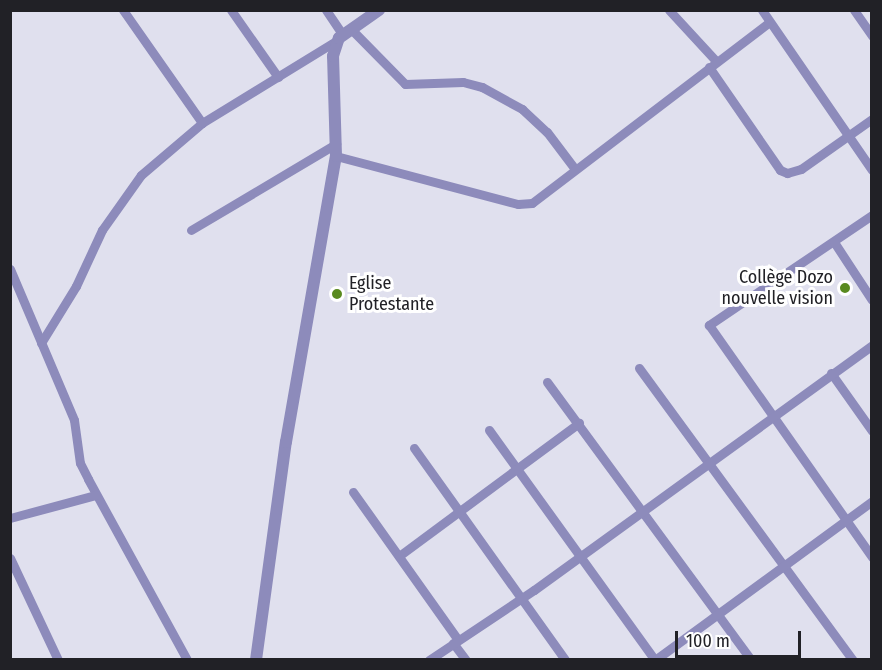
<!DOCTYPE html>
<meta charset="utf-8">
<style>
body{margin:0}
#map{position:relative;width:882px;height:670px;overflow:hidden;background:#e0e0ee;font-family:"Fira Sans Condensed",sans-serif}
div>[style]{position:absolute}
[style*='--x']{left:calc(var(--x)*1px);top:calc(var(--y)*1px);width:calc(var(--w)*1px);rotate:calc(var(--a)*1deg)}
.minor>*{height:9px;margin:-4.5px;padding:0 4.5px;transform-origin:4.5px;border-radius:4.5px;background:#8d8bbb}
.tertiary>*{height:12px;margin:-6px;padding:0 6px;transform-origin:6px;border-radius:6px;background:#8d8bbb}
.dots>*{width:16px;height:16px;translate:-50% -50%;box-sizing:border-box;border:3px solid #fff;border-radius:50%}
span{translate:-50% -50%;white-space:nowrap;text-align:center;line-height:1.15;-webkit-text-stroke:6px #fff;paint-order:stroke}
.poi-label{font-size:18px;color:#212126}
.right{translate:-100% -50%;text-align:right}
.left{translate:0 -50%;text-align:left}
.frame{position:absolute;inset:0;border:12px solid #212126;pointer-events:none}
.scale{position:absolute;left:675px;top:631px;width:126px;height:27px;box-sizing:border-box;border:3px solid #212126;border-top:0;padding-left:8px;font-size:18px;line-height:21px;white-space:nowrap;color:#212126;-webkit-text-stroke:4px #fff;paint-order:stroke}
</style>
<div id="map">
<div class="minor">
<div style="--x:123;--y:10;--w:138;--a:55"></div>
<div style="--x:231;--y:10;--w:82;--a:55"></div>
<div style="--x:326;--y:10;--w:30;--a:56"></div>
<div style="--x:669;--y:10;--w:69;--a:47.3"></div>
<div style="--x:762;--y:10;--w:194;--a:55.5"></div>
<div style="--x:854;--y:10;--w:32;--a:55"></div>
<div style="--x:351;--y:29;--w:77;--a:45.5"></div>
<div style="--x:405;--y:84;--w:58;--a:-2"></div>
<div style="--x:463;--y:82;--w:20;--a:15"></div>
<div style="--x:482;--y:87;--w:46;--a:28.8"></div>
<div style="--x:522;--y:109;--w:34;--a:43"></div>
<div style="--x:547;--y:132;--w:46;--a:52.9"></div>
<div style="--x:709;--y:67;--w:125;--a:55.4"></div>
<div style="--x:780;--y:170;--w:8;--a:23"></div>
<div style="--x:787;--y:173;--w:15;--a:-16"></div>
<div style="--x:801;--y:169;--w:87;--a:-35.2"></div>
<div style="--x:336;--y:156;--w:188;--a:14.8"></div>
<div style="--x:518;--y:204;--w:14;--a:-4"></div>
<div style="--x:532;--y:203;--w:297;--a:-37.3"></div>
<div style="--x:872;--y:215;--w:197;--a:146"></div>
<div style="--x:709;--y:325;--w:284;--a:54.9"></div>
<div style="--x:191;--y:230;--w:169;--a:-30.7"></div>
<div style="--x:834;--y:242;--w:69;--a:56.8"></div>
<div style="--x:10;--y:269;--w:164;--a:67"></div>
<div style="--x:74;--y:420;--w:43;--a:82.1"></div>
<div style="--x:80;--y:463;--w:18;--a:63"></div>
<div style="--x:88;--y:479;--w:206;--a:61.3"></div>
<div style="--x:41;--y:343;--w:67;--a:-58.4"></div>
<div style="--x:76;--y:286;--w:62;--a:-65.1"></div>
<div style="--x:102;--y:230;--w:67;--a:-54.7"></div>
<div style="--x:141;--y:175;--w:80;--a:-40.4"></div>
<div style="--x:202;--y:123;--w:157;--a:-31.5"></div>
<div style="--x:639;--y:368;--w:362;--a:53.8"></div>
<div style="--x:831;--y:373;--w:71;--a:54.7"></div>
<div style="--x:547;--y:382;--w:345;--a:53.7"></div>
<div style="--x:489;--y:430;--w:284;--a:54.2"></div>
<div style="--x:414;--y:448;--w:260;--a:54.5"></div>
<div style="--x:353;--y:492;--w:181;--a:54.6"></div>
<div style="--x:10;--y:518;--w:89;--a:-15"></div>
<div style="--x:399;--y:556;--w:224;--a:-36.5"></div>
<div style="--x:10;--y:558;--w:113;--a:64.8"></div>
<div style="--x:453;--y:643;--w:21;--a:53"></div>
<div style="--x:429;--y:660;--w:126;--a:-33.7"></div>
<div style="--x:534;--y:590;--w:417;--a:-35.9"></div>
<div style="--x:655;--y:660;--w:269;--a:-36.2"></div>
</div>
<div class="tertiary">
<div style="--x:256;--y:660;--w:220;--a:-82.2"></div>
<div style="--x:286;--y:442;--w:290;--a:-80.1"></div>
<div style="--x:336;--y:156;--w:100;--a:-91.7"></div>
<div style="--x:333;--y:56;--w:19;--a:-72"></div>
<div style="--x:339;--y:38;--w:49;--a:-35"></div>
</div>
<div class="dots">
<div style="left:845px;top:288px;background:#598a1f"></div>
<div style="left:337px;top:294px;background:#598a1f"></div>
</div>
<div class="poi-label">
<span class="right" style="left:833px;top:288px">Collège Dozo<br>nouvelle vision</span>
<span class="left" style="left:349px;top:294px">Eglise<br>Protestante</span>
</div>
<div class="frame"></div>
<div class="scale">100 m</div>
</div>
